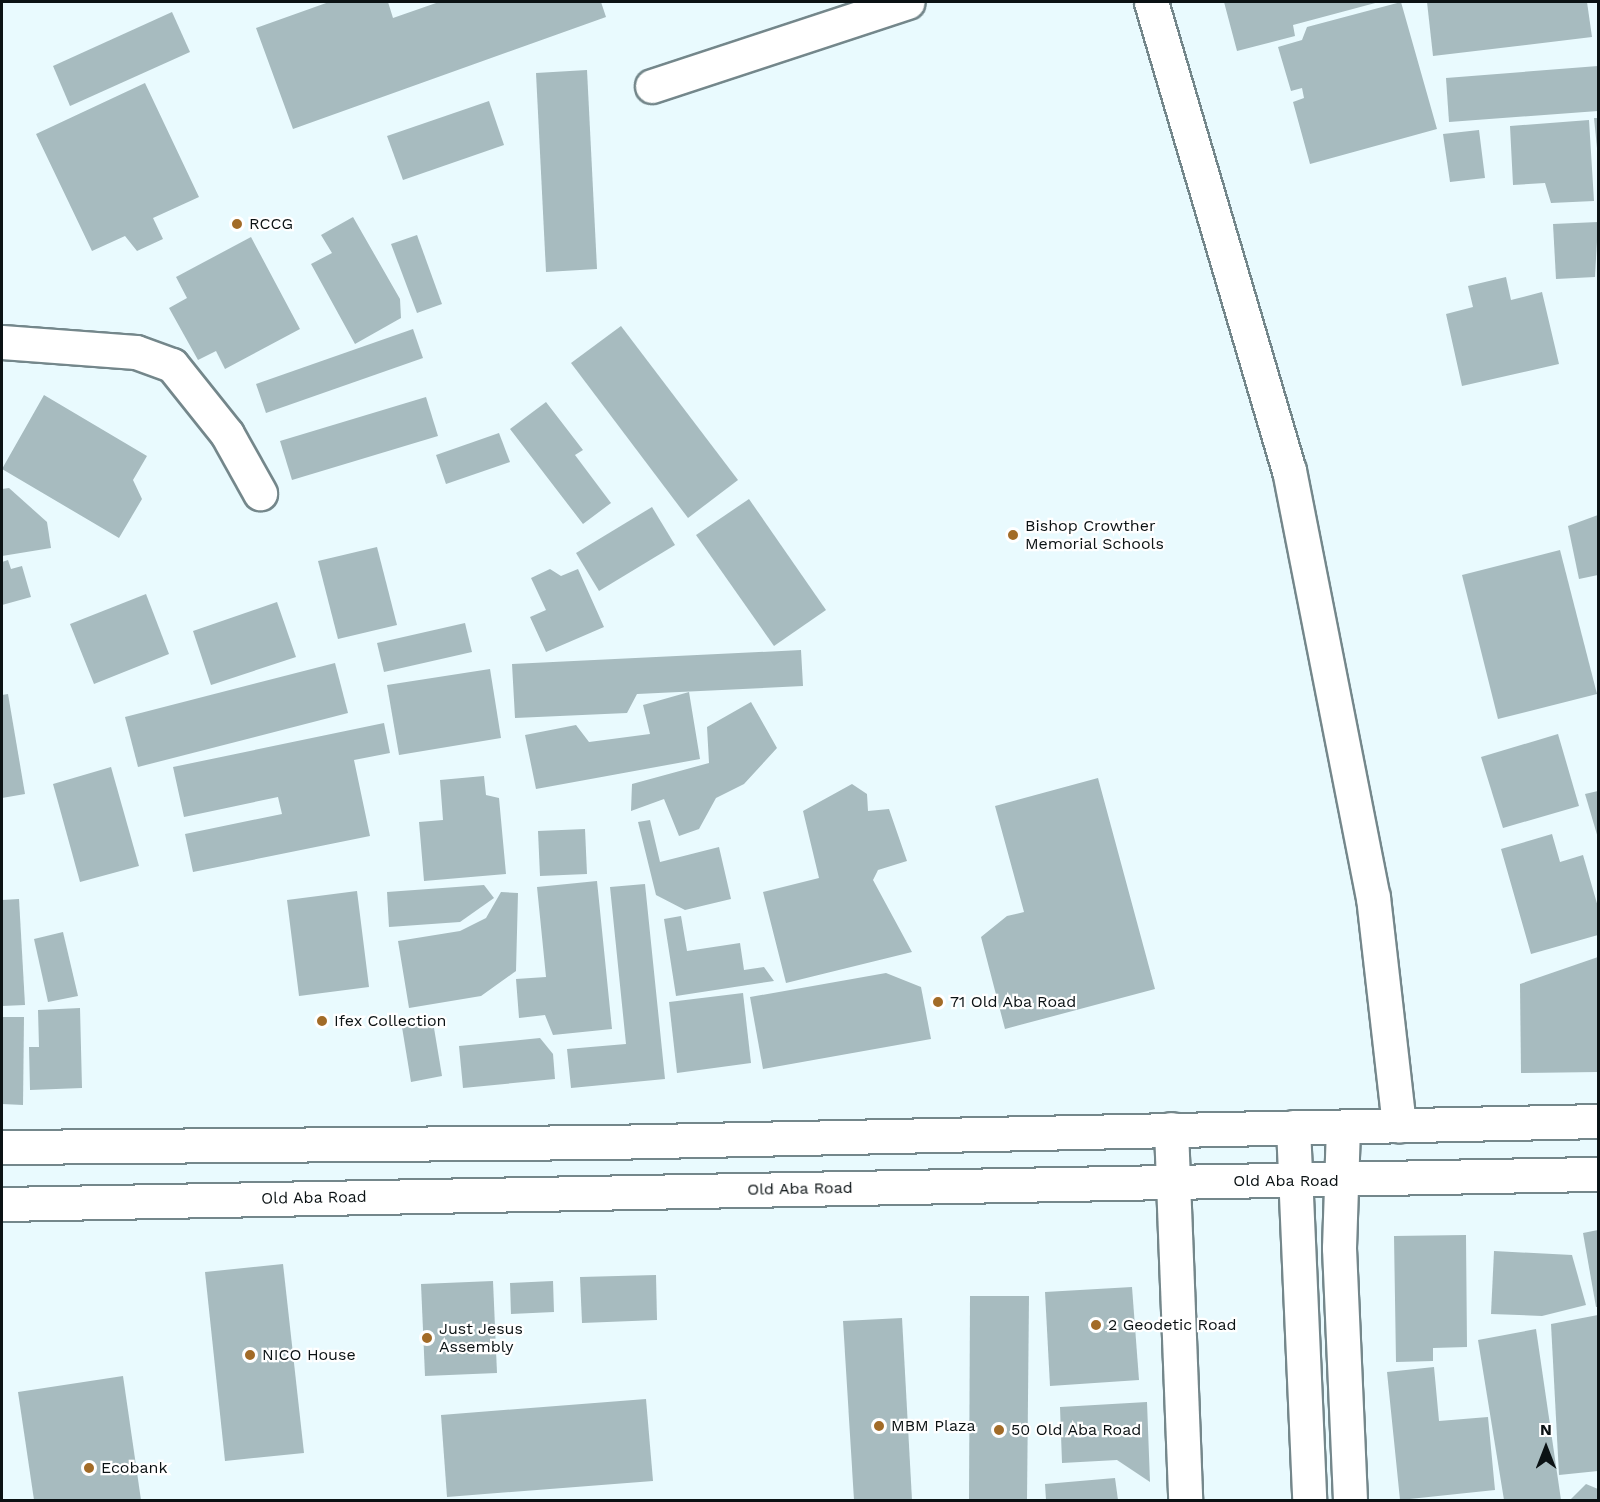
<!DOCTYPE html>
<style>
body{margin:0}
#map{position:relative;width:1600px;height:1502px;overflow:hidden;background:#e9fafe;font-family:"Work Sans",sans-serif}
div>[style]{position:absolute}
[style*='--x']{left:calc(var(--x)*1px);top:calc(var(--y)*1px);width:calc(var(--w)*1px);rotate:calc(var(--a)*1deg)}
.building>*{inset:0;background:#a7bbbf}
.roads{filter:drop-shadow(2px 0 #74878b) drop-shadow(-2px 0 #74878b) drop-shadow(0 2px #74878b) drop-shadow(0 -2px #74878b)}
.minor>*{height:33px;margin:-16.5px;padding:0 16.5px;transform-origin:16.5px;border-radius:16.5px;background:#fff}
.primary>*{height:33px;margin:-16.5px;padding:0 16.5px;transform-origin:16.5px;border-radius:16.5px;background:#fff}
.dots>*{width:16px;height:16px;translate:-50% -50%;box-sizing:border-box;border:3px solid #fff;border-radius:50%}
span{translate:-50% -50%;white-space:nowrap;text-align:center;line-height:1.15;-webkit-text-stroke:4.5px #fff;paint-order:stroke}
.poi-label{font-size:16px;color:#0b1214}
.left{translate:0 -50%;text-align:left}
.street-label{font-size:16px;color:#0b1214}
.frame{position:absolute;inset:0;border:3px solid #0b1214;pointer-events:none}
.north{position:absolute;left:1516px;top:1418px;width:60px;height:60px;-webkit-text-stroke:4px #fff;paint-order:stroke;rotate:0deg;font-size:16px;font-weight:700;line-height:24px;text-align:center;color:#0b1214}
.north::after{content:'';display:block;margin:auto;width:21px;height:27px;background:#0b1214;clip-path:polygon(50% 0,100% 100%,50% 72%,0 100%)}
</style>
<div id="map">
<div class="building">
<div style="clip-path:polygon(329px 2px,388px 2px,393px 18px,439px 2px,601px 2px,606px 17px,293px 129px,256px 28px)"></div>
<div style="clip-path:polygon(1224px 2px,1379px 2px,1293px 25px,1295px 36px,1237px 51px)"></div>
<div style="clip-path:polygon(1401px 2px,1437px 129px,1310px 164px,1293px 102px,1304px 98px,1302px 88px,1291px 91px,1278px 47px,1302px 40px,1307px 27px)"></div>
<div style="clip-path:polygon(1427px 2px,1587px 2px,1592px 37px,1433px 56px)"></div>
<div style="clip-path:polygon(172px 12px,190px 52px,70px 106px,53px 66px)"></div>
<div style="clip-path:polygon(1598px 66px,1598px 111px,1449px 122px,1446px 78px)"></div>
<div style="clip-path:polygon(587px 70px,597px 269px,546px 272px,536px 73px)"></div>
<div style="clip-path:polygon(145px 83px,199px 197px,153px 218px,163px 239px,137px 251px,125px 236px,92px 251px,36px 134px)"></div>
<div style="clip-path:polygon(489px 101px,504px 145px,403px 180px,387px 136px)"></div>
<div style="clip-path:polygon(1594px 118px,1598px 118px,1598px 148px,1597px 148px)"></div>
<div style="clip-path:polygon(1589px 120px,1594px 201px,1551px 203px,1545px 183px,1513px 185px,1510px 126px)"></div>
<div style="clip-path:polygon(1479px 130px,1485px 178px,1450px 182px,1443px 134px)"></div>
<div style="clip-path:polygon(353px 217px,400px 299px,401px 318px,355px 344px,311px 264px,332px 253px,321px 235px)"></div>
<div style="clip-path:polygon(1598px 222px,1595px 277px,1556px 279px,1553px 224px)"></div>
<div style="clip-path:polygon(417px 235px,442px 304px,417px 313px,391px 244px)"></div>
<div style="clip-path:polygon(251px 237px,300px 329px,225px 369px,216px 351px,198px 360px,169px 308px,187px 298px,176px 277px)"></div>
<div style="clip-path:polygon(1506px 277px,1511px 300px,1542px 292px,1559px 364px,1462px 386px,1446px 314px,1473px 307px,1468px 286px)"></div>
<div style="clip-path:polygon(621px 326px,738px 480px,688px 518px,571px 363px)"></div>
<div style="clip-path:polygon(413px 329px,423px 358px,266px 413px,256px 384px)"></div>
<div style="clip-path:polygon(44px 395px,147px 456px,133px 480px,142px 499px,119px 538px,2px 469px)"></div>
<div style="clip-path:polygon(426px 397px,438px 436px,292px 480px,280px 441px)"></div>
<div style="clip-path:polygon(546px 402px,583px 450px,575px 455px,611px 503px,583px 524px,510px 429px)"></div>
<div style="clip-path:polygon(499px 433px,510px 462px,446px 484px,436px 455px)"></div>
<div style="clip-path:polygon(9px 488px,47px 522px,51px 548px,2px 556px,2px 489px)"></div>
<div style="clip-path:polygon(749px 499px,826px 610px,774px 646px,696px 535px)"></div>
<div style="clip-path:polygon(652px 507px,675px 545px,599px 591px,576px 553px)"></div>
<div style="clip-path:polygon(1598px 515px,1598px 575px,1579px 579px,1568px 526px)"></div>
<div style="clip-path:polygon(377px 547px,397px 625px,338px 639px,318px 561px)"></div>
<div style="clip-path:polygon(1560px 550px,1597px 694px,1498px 719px,1462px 575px)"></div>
<div style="clip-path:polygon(8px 560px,11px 569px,22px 566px,31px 597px,2px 605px,2px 562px)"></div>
<div style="clip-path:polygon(550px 569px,561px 576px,578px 569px,604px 627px,546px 652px,530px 617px,546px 610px,531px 578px)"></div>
<div style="clip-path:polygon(146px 594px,169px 654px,94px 684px,70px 624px)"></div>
<div style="clip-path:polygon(277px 602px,296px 657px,211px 685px,193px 631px)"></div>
<div style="clip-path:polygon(465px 623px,472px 652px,384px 672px,377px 643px)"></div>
<div style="clip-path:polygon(801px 650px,803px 686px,637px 694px,627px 713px,515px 718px,512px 664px)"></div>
<div style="clip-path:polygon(335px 663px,348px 713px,138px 767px,125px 717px)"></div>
<div style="clip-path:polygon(490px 669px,501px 738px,399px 755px,387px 685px)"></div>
<div style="clip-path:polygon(689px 692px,700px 759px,536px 789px,525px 735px,576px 725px,589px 742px,650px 734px,643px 705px)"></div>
<div style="clip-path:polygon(8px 694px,25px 794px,2px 798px,2px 695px)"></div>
<div style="clip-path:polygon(751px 702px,777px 748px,744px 784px,716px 798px,699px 829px,679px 836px,664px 799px,631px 811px,632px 784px,709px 763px,707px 727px)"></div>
<div style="clip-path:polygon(384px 723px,390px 753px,354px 760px,370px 836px,193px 872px,185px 834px,282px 814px,278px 797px,184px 817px,173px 767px)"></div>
<div style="clip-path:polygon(1558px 734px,1579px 806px,1503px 828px,1481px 757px)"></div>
<div style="clip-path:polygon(111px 767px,139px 866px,80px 882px,53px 784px)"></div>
<div style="clip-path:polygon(484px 776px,486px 795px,499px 798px,506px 874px,424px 881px,419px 822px,443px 820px,440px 780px)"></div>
<div style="clip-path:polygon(1098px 778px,1155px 989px,1005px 1029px,981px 937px,1007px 916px,1024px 912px,995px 806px)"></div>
<div style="clip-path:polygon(852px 784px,867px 794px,868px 811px,889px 809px,907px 861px,878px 870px,873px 880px,912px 952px,786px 983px,763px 892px,819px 878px,803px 811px)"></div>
<div style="clip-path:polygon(1598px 791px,1598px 838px,1585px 794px)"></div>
<div style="clip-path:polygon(650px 820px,660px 862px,719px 847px,731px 899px,685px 910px,656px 895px,638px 822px)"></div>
<div style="clip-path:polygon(585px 829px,587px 874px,540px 876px,538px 831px)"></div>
<div style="clip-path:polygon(1552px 834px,1560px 862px,1583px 855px,1598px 907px,1598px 935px,1531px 954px,1501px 849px)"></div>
<div style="clip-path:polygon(597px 881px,612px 1029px,553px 1035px,545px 1015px,519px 1018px,516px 979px,546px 977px,537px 887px)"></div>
<div style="clip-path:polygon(645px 884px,665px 1079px,571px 1088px,567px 1049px,626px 1044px,610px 887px)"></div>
<div style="clip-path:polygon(484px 885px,494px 898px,460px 922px,389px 927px,387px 892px)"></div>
<div style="clip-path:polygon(357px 891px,369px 987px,299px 996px,287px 900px)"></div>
<div style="clip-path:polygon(501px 892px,518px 893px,516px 971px,481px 996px,409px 1008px,398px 941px,460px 931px,486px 918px)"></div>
<div style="clip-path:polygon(19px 899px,25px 1005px,2px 1006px,2px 900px)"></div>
<div style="clip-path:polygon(681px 916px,687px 951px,740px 943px,744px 970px,764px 967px,774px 981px,676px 996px,664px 919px)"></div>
<div style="clip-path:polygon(63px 932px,78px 996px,48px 1002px,34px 939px)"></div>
<div style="clip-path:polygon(1598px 957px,1598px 1072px,1521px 1073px,1520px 984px)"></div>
<div style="clip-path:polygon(886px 973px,921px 987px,931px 1039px,763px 1069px,750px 997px)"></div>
<div style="clip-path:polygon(743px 993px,751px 1063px,677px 1073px,669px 1002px)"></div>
<div style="clip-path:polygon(80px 1008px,82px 1088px,30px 1090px,29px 1047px,39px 1047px,38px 1010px)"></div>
<div style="clip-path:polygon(432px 1016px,442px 1076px,411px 1082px,401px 1021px)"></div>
<div style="clip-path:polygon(2px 1017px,24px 1017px,23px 1105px,2px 1104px)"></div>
<div style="clip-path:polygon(540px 1038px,553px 1054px,555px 1079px,463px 1088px,459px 1046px)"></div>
<div style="clip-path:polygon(1598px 1230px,1598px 1307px,1596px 1307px,1583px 1233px)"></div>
<div style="clip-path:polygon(1466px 1235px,1467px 1347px,1433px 1348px,1433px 1361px,1396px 1362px,1394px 1236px)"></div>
<div style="clip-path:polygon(1494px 1251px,1572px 1255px,1586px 1305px,1542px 1316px,1491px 1314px)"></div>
<div style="clip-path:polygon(283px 1264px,304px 1453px,225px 1461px,205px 1272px)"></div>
<div style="clip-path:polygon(656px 1275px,657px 1320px,582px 1323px,580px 1277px)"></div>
<div style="clip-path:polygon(493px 1281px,497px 1373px,425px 1376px,421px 1284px)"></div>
<div style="clip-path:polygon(553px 1281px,554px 1312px,511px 1314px,510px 1283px)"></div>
<div style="clip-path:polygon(1132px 1287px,1139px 1380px,1050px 1386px,1045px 1292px)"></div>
<div style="clip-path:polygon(970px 1296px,1029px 1296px,1027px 1500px,969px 1500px)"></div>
<div style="clip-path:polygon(1598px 1315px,1598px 1471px,1559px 1475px,1551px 1324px)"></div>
<div style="clip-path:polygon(902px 1318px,912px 1500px,854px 1500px,843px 1321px)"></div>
<div style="clip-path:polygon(1536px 1329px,1561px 1500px,1504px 1500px,1478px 1340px)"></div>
<div style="clip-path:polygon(1434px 1367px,1439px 1421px,1488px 1417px,1495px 1490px,1400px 1500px,1387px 1372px)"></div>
<div style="clip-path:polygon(123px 1376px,141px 1500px,34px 1500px,18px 1392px)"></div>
<div style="clip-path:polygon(646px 1399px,653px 1481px,447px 1497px,441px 1415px)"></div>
<div style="clip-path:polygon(1147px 1402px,1150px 1482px,1117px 1460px,1062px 1463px,1060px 1407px)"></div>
<div style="clip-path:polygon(1115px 1478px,1118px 1500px,1046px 1500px,1045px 1484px)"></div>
<div style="clip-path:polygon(1586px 1484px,1598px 1489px,1598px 1500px,1570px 1500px)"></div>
</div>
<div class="roads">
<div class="minor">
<div style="--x:1151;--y:2;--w:488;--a:73.6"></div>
<div style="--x:1289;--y:470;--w:435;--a:78.9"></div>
<div style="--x:1373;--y:897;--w:230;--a:83.5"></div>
<div style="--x:652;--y:86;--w:269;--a:-18.2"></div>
<div style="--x:2;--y:342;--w:134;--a:4.3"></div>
<div style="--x:136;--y:352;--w:38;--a:20"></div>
<div style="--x:172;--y:365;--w:88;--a:51.4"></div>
<div style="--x:227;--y:434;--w:68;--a:60.8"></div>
<div style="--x:1293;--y:1127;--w:373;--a:87.5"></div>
<div style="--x:1343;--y:1127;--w:121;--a:91.9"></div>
<div style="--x:1339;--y:1248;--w:252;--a:87.5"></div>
<div style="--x:1171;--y:1129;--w:371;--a:87.8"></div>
</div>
<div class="primary">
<div style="--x:2;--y:1147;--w:605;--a:-0.47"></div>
<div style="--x:607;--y:1142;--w:991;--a:-1.21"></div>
<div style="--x:2;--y:1204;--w:1596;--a:-1.08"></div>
</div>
</div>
<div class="dots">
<div style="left:237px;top:224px;background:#a26b27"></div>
<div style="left:1013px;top:535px;background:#a26b27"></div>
<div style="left:938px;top:1002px;background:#a26b27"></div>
<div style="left:322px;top:1021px;background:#a26b27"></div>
<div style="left:1096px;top:1325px;background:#a26b27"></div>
<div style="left:427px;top:1338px;background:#a26b27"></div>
<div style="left:250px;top:1355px;background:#a26b27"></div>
<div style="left:879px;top:1426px;background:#a26b27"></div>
<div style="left:999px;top:1430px;background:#a26b27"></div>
<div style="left:89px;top:1468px;background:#a26b27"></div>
</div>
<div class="poi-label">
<span class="left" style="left:249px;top:224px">RCCG</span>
<span class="left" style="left:1025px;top:535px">Bishop Crowther<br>Memorial Schools</span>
<span class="left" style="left:950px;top:1002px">71 Old Aba Road</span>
<span class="left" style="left:334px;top:1021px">Ifex Collection</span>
<span class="left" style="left:1108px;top:1325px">2 Geodetic Road</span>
<span class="left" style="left:439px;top:1338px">Just Jesus<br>Assembly</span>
<span class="left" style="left:262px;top:1355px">NICO House</span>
<span class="left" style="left:891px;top:1426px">MBM Plaza</span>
<span class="left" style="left:1011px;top:1430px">50 Old Aba Road</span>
<span class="left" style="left:101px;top:1468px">Ecobank</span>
</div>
<div class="street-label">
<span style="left:1286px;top:1181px">Old Aba Road</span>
<span style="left:800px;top:1189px;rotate:-1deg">Old Aba Road</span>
<span style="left:314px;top:1198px;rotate:-1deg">Old Aba Road</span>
</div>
<div class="frame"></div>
<div class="north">N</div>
</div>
